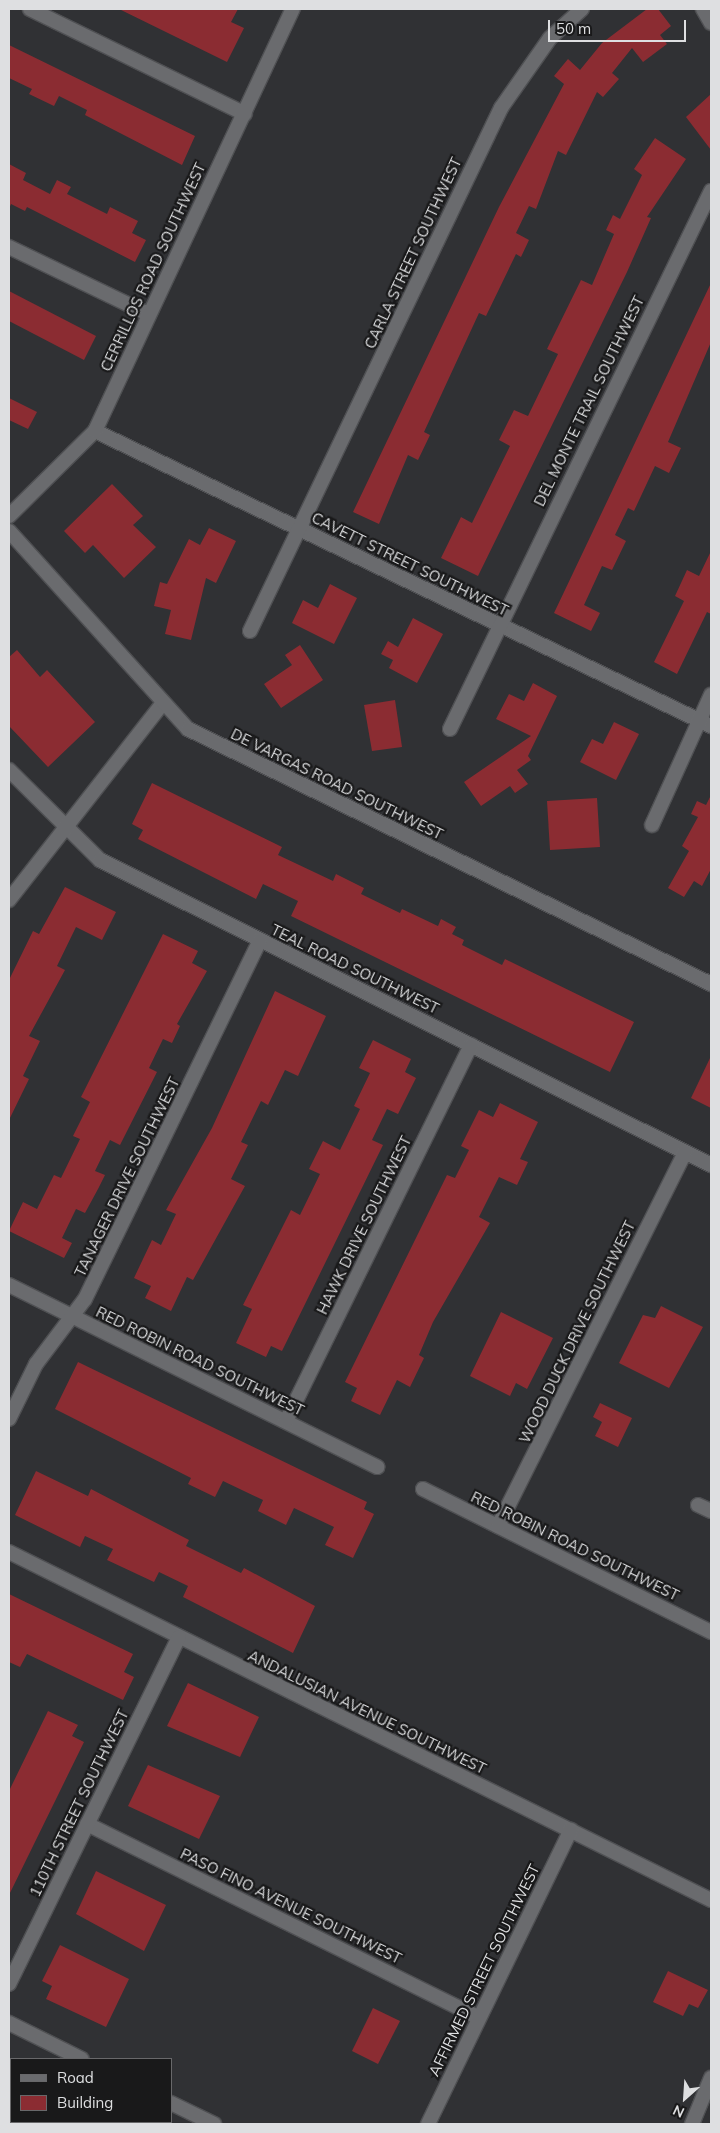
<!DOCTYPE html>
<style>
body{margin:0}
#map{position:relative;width:720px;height:2133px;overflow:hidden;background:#303134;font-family:Mulish,sans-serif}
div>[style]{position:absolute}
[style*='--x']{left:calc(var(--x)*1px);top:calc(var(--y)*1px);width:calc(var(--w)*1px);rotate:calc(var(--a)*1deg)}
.building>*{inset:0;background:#8b2c32}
.roads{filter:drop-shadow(1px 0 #4f5053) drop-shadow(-1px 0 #4f5053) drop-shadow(0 1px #4f5053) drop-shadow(0 -1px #4f5053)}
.minor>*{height:14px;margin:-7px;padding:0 7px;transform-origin:7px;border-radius:7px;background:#6a6b6e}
.tertiary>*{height:14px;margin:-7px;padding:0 7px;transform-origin:7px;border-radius:7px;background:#6a6b6e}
span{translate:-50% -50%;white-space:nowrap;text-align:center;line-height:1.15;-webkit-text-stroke:4.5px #19191a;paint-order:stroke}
.street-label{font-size:15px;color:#dedfe1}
.frame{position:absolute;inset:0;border:10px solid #dedfe1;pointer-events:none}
.legend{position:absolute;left:10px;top:2058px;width:162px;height:65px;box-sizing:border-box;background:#19191a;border:1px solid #68686a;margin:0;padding:6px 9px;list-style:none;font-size:15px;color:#dedfe1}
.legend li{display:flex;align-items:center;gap:10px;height:25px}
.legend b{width:25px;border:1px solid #68686a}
.north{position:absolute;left:660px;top:2073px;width:50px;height:50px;-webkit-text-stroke:4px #19191a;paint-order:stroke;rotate:206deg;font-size:14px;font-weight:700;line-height:20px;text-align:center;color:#dedfe1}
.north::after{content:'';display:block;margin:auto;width:18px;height:22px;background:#dedfe1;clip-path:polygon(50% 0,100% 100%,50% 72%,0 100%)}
.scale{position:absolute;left:548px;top:20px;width:138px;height:22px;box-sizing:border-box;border:2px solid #dedfe1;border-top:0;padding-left:6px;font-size:15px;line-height:18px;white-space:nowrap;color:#dedfe1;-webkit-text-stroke:4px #19191a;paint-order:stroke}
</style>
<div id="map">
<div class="building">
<div style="clip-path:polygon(119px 9px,238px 9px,231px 22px,244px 28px,227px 62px)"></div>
<div style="clip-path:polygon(647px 9px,658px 9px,671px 26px,660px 35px,667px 44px,643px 62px,632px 48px,612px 73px,619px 79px,603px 97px,597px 92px,566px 155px,558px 151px,536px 209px,529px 206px,516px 233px,529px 240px,521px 257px,516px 254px,486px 316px,479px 313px,424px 432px,430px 435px,418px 460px,408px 455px,379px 524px,353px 512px,499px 207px,564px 84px,554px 76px,568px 59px,580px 70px,602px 43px)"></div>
<div style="clip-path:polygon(9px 45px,195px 136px,182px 165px,85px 115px,87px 110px,59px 96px,54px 106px,29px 94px,32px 89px,9px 78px)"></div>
<div style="clip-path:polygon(711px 94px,711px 150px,686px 117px)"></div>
<div style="clip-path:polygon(655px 138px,686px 159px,647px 217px,651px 218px,627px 272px,478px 576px,441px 558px,461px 517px,472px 523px,510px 446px,499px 440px,514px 410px,528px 416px,558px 354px,547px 349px,581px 280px,592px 285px,614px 234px,606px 230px,613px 215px,620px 219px,642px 175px,634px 169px)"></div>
<div style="clip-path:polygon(9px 164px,26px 173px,23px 180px,50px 194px,57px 180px,71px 187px,67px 194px,107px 214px,110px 207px,138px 221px,132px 233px,146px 240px,135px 262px,27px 207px,25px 211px,11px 204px,9px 209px)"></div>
<div style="clip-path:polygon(711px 283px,711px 342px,668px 442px,681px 448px,669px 473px,655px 466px,634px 511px,628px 508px,615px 535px,626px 541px,612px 570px,602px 566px,584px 605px,600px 613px,591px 631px,554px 613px)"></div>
<div style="clip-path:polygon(9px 291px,96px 336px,84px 360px,9px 321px)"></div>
<div style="clip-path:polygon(9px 398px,37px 412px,28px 429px,9px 420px)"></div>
<div style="clip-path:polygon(112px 484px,143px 516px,133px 525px,156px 547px,124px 578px,93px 545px,85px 553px,64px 531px)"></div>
<div style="clip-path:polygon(209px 528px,236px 541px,216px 583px,206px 578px,191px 640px,165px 634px,171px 610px,154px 606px,160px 582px,167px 584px,189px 539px,200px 545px)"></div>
<div style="clip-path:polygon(711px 551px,711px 614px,707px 612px,677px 674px,654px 662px,684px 601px,675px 596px,687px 570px,699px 576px)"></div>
<div style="clip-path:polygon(330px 584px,357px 598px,334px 644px,292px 623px,303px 600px,318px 608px)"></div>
<div style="clip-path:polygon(413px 618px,443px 634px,417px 683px,389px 668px,393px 660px,381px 654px,388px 641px,398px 647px)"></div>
<div style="clip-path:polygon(300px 645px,323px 680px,281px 708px,264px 684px,292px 665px,285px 655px)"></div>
<div style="clip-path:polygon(17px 650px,40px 677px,47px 670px,95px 722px,48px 767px,9px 726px,9px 657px)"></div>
<div style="clip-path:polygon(533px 683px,557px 696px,528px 756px,531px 760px,517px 770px,528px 784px,515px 793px,510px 786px,481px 806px,464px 782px,531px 736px,496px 719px,509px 694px,524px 701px)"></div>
<div style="clip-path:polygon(395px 700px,402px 747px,372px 751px,364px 705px)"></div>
<div style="clip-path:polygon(614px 722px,639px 734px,616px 780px,580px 762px,592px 739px,603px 744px)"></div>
<div style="clip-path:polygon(152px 783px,282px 847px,278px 855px,333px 881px,336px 874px,364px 888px,361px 894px,400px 913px,402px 909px,438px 926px,441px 919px,456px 927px,452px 934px,464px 940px,462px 945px,502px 965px,505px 959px,634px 1022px,610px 1072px,291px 916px,298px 901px,263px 884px,256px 899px,138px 839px,143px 830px,132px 824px)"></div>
<div style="clip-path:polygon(711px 795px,711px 869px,702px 886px,694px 881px,684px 897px,668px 888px,689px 851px,682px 846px,698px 817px,691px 814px,697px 801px,706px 805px)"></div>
<div style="clip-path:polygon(597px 798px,600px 847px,550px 850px,547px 801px)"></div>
<div style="clip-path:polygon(65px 887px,116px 912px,102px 940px,76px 927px,57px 966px,65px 970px,29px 1036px,40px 1041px,23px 1076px,29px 1079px,9px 1120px,9px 980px,33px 931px,39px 934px)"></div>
<div style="clip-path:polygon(163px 934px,198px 951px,192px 963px,207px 971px,177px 1024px,180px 1026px,172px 1043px,163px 1039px,149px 1068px,157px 1072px,120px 1145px,110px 1140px,95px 1171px,105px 1175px,98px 1189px,85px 1213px,76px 1209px,62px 1238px,72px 1243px,64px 1258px,9px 1231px,23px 1202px,37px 1209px,54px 1175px,61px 1178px,80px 1139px,73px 1136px,90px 1102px,81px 1097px)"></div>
<div style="clip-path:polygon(275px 991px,326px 1016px,298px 1076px,285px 1070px,268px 1105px,261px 1101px,241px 1142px,248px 1145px,231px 1179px,245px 1186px,193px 1280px,187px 1277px,171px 1311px,145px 1298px,151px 1286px,134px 1278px,152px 1240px,161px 1245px,176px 1214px,166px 1210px,212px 1128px)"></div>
<div style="clip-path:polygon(373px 1040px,411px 1059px,405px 1072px,416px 1078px,398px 1114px,387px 1109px,372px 1140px,383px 1145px,282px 1351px,271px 1346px,266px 1357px,236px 1343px,252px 1309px,243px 1305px,291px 1210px,300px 1215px,320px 1174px,309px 1169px,323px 1141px,340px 1150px,360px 1109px,354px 1106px,370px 1073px,359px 1068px)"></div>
<div style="clip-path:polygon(711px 1056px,711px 1108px,691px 1098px)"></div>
<div style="clip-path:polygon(500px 1103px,538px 1122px,520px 1159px,528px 1162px,517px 1185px,499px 1177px,479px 1217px,490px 1223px,433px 1322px,419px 1355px,424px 1358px,410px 1387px,397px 1380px,380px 1415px,351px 1401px,357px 1388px,345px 1382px,447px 1175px,455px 1178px,469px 1150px,461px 1146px,479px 1110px,493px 1117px)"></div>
<div style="clip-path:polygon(661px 1306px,703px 1327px,669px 1388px,619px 1363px,643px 1315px,655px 1318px)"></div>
<div style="clip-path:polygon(501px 1312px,553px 1338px,527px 1389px,516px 1383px,510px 1396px,470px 1376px)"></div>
<div style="clip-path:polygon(78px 1362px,367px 1502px,364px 1509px,374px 1514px,353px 1558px,325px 1545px,334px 1527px,294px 1508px,286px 1525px,258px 1511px,263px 1500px,223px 1481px,215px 1497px,188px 1484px,191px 1478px,55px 1409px)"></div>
<div style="clip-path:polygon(600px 1403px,632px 1418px,618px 1447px,595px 1436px,602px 1422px,593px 1417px)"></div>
<div style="clip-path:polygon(36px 1471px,88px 1496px,91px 1489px,189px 1540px,186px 1546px,241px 1573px,244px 1568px,315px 1606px,293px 1653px,183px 1597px,188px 1586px,159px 1572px,154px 1582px,107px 1560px,113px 1549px,85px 1536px,80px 1547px,15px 1515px)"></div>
<div style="clip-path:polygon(9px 1594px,133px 1654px,124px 1672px,134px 1677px,123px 1700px,27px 1654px,20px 1667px,9px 1662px)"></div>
<div style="clip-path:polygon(188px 1683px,259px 1717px,240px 1757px,167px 1726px)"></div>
<div style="clip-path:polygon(48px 1711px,78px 1725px,72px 1736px,84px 1742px,9px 1895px,9px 1791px)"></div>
<div style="clip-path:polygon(148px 1765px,220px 1796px,199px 1839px,128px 1806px)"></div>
<div style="clip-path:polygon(96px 1871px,166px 1905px,144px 1951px,76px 1914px)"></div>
<div style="clip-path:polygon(60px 1945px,129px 1979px,106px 2027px,46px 1999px,52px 1986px,42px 1981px)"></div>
<div style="clip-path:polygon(668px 1971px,708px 1990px,698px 2008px,689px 2004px,683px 2016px,653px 2002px)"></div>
<div style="clip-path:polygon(373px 2008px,400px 2021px,378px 2064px,352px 2051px)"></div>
</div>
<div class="roads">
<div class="minor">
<div style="--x:30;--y:9;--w:239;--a:26"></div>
<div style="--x:703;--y:9;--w:16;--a:60"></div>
<div style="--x:9;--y:247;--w:154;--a:25.7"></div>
<div style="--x:95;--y:431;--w:683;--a:25.59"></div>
<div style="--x:250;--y:631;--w:580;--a:-64.36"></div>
<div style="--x:501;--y:108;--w:85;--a:-55"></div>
<div style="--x:550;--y:38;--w:43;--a:-42.2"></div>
<div style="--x:450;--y:729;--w:598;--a:-64.12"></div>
<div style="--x:9;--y:770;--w:128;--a:44.7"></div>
<div style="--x:100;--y:860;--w:683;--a:26.53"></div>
<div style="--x:652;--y:825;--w:143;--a:-65.6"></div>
<div style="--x:9;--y:900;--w:250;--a:-52"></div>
<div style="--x:9;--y:1285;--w:411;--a:26.3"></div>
<div style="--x:9;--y:1419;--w:61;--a:-63.9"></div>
<div style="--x:36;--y:1364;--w:81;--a:-53"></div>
<div style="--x:85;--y:1299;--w:399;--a:-64"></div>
<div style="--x:286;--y:1421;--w:419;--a:-63.8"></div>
<div style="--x:423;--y:1489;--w:322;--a:26.4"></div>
<div style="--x:698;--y:1505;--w:14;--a:25"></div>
<div style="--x:498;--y:1526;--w:418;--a:-63.4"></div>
<div style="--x:9;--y:1552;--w:784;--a:26.37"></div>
<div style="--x:87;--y:1824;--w:437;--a:26.3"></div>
<div style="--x:9;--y:1984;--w:386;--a:-63.9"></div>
<div style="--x:9;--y:2023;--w:81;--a:26.3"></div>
<div style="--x:171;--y:2103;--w:48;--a:26"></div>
<div style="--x:428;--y:2124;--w:327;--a:-64.1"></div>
<div style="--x:692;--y:2124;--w:50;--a:-67.6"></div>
</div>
<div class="tertiary">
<div style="--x:9;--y:516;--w:121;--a:-44.7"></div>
<div style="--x:95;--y:431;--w:466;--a:-64.9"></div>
<div style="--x:9;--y:531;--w:267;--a:47.9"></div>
<div style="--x:188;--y:729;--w:582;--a:25.99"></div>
</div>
</div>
<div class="street-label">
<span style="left:413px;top:253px;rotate:-65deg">CARLA STREET SOUTHWEST</span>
<span style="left:153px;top:267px;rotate:-65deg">CERRILLOS ROAD SOUTHWEST</span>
<span style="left:589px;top:401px;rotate:-64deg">DEL MONTE TRAIL SOUTHWEST</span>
<span style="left:410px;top:564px;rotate:26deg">CAVETT STREET SOUTHWEST</span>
<span style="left:337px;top:784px;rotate:26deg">DE VARGAS ROAD SOUTHWEST</span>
<span style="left:355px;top:969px;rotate:26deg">TEAL ROAD SOUTHWEST</span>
<span style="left:127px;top:1177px;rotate:-64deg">TANAGER DRIVE SOUTHWEST</span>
<span style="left:364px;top:1225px;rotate:-64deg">HAWK DRIVE SOUTHWEST</span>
<span style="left:577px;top:1332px;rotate:-64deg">WOOD DUCK DRIVE SOUTHWEST</span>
<span style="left:200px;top:1361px;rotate:26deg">RED ROBIN ROAD SOUTHWEST</span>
<span style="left:575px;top:1546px;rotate:26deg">RED ROBIN ROAD SOUTHWEST</span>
<span style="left:367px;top:1712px;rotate:26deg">ANDALUSIAN AVENUE SOUTHWEST</span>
<span style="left:79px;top:1803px;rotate:-64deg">110TH STREET SOUTHWEST</span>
<span style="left:291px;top:1906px;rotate:26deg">PASO FINO AVENUE SOUTHWEST</span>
<span style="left:484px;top:1970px;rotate:-64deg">AFFIRMED STREET SOUTHWEST</span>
</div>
<div class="frame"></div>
<ul class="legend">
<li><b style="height:6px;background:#6a6b6e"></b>Road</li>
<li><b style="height:14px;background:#8b2c32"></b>Building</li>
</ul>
<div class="north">N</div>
<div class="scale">50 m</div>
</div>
